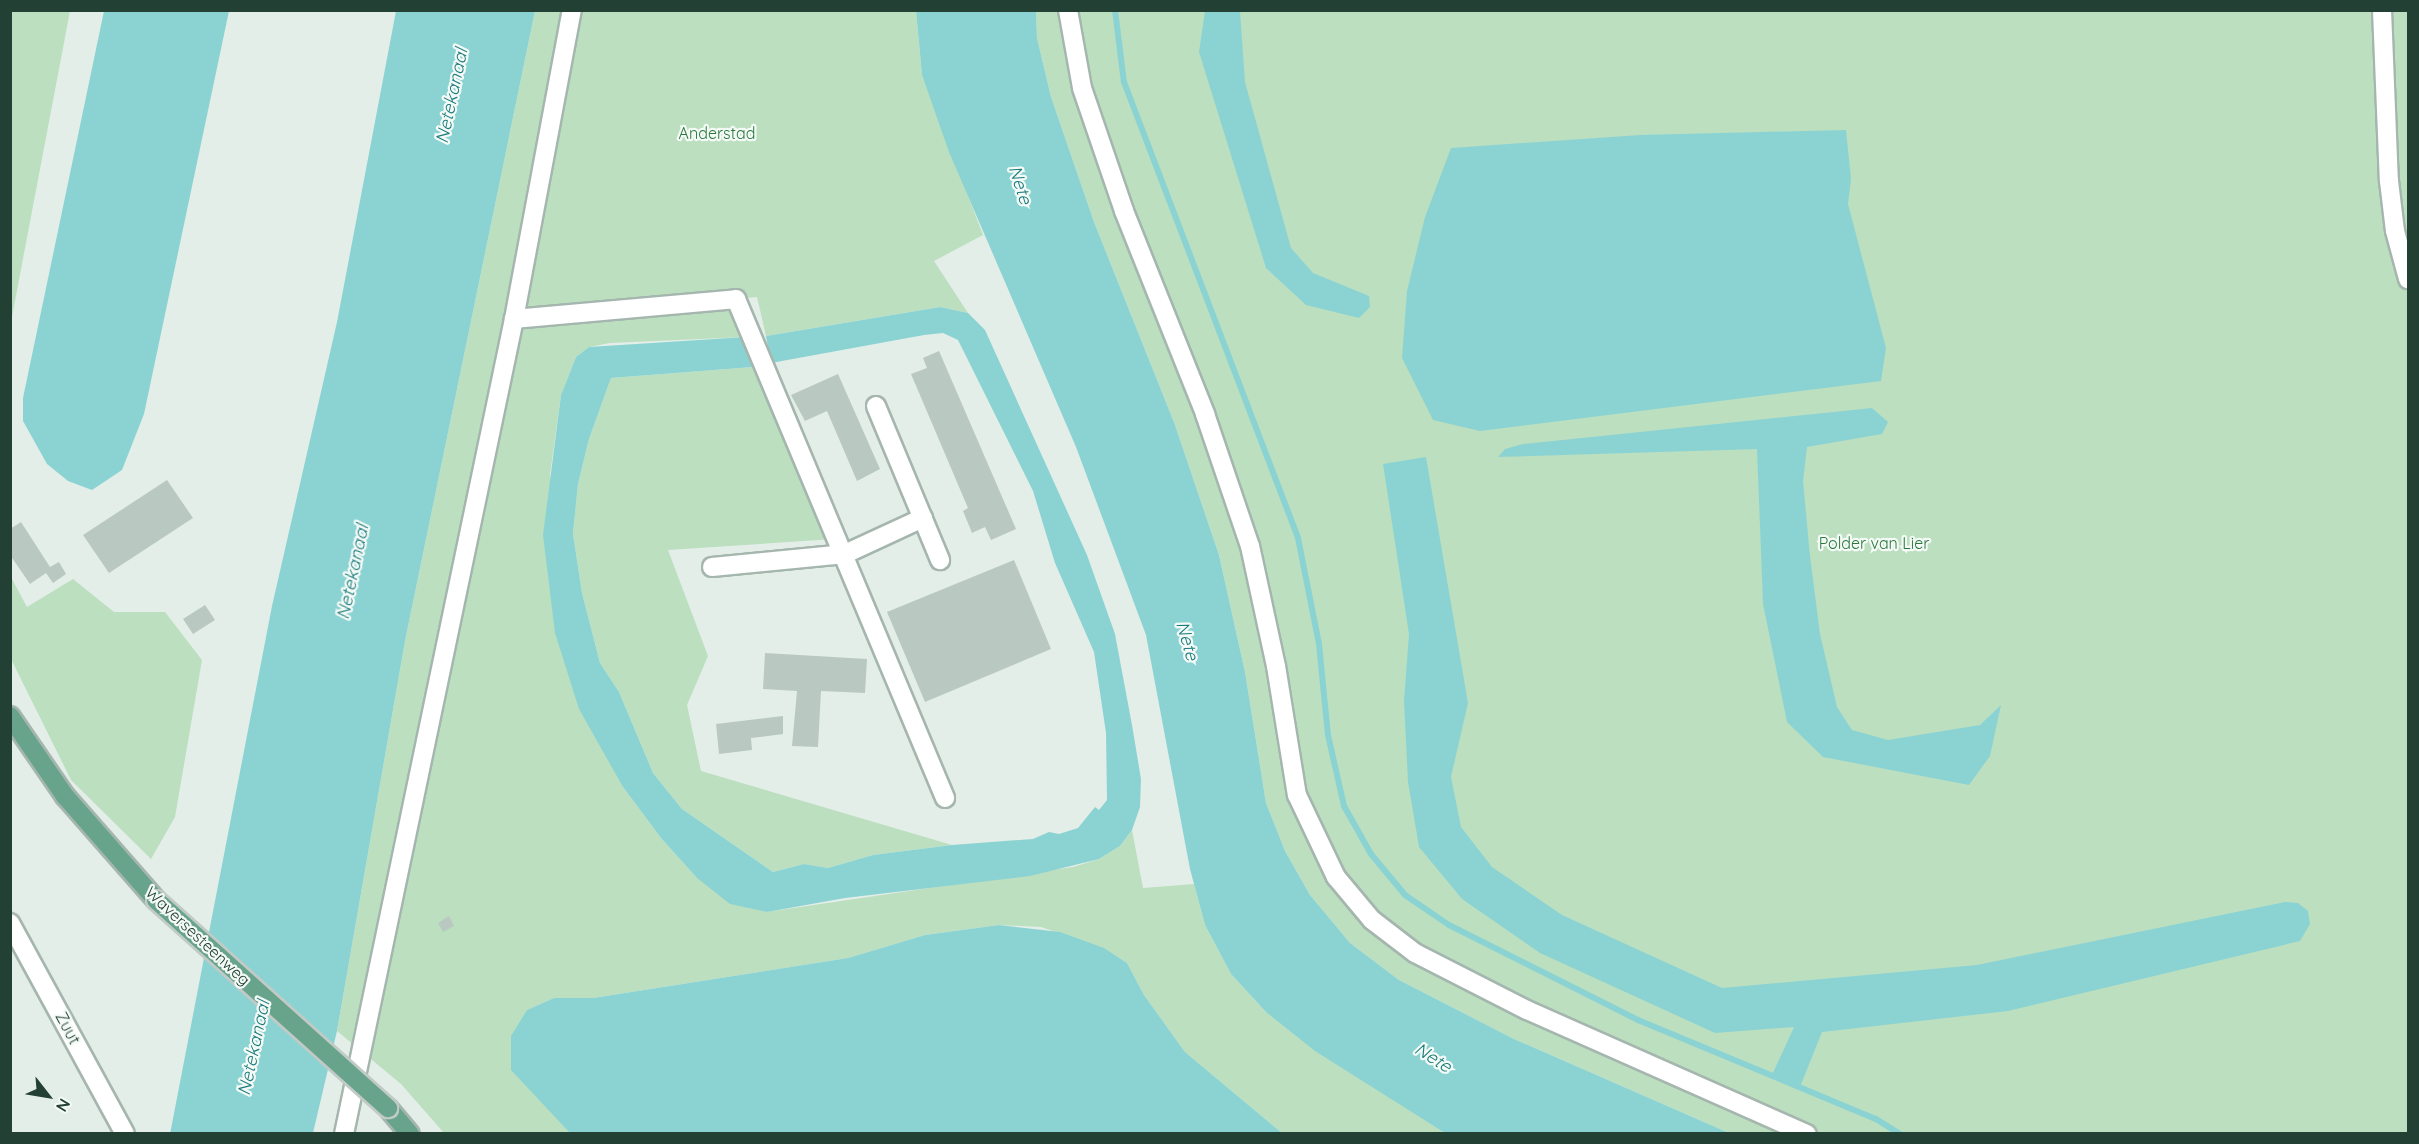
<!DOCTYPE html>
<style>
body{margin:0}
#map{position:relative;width:2419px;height:1144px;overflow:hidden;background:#e3eee8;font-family:Quicksand,sans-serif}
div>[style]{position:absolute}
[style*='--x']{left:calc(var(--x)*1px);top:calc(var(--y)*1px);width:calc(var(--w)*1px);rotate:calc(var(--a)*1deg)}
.green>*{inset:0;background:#bcdfc0}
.water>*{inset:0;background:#8bd3d3}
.stream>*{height:6px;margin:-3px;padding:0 3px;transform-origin:3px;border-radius:3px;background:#8bd3d3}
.building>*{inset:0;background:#b9c8c0}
.roads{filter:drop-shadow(2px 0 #a5b6ae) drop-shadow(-2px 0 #a5b6ae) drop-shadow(0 2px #a5b6ae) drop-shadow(0 -2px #a5b6ae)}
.minor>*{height:18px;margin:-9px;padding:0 9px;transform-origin:9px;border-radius:9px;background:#fff}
.major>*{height:18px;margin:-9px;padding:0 9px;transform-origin:9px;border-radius:9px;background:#67a48b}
.bridges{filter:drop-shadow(2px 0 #c1cac6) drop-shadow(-2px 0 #c1cac6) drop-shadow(0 2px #c1cac6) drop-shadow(0 -2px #c1cac6)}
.major-bridge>*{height:18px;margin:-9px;padding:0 9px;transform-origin:9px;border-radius:9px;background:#67a48b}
span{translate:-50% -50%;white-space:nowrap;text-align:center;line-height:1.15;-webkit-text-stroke:4.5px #f4faf6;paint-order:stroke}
.park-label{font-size:16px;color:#2b783e}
.street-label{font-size:16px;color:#224033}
.water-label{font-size:18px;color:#1b7b7d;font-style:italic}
.frame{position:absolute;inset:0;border:12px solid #224033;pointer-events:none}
.north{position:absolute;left:18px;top:1066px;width:60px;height:60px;-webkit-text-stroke:4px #f4faf6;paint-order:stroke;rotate:121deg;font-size:16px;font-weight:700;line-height:24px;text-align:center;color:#224033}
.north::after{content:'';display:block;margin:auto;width:21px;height:27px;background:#224033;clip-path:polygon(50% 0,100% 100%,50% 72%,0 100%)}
</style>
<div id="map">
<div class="green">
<div style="clip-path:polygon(11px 10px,70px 11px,11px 322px,10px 11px)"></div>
<div style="clip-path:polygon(535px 11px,916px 11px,922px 75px,983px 235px,934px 261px,968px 313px,940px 307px,766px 336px,757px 297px,723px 300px,746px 337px,610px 343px,589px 347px,576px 357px,561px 395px,550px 475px,623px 787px,661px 838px,697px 878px,766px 912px,1073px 867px,1099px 859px,1120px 846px,1132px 830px,1143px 888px,1194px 884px,1205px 925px,1231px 974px,1266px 1012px,1445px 1133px,1282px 1133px,1185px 1052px,1144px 995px,1127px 963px,1103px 948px,1041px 927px,999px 925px,925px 935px,848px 958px,593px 998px,554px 998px,527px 1010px,564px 1126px,570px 1133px,444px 1133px,401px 1084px,337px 1031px,405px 641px)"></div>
<div style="clip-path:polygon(1036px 11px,2408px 11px,2408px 1133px,1729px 1133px,1514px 1039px,1399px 980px,1350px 943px,1310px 895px,1285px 851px,1266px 803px,1245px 672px,1219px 555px,1175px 425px,1094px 222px,1051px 97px,1037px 38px)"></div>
<div style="clip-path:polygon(753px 367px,834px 539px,668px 550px,708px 656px,687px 705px,701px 771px,952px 845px,873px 855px,828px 868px,804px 864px,773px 872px,682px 809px,653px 773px,619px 692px,600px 663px,582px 593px,573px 534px,578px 484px,589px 439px,611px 378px)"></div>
<div style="clip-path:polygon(11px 577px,27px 607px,73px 579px,114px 612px,165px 612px,202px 660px,175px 817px,151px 859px,71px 780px,11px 659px)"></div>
</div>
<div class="water">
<div style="clip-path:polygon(104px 11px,229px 11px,144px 414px,122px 470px,92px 490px,68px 481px,47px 464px,23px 421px,23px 398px)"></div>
<div style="clip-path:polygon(396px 11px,535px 11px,405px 641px,337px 1031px,313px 1133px,170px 1134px,272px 606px,337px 322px)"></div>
<div style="clip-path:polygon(916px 11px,1036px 11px,1037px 38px,1051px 97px,1094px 222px,1175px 425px,1219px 555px,1245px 672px,1266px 803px,1285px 851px,1310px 895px,1350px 943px,1399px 980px,1514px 1039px,1729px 1133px,1445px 1133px,1315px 1051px,1266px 1012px,1231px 974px,1205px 925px,1190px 869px,1146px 635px,1076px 447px,949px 152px,922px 75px)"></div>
<div style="clip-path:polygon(1205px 11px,1240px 11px,1245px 82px,1291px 248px,1313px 273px,1369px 296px,1370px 307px,1359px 318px,1306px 305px,1266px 268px,1199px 52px)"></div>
<div style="clip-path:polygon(1846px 130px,1851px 179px,1848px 204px,1886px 348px,1881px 381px,1480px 431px,1433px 420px,1402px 358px,1407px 291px,1425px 217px,1451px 148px,1640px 135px)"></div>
<div style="clip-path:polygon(940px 307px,968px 313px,985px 330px,1087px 555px,1115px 634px,1132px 725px,1141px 779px,1140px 807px,1132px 830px,1120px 846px,1099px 859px,1030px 876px,845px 898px,767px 912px,730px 904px,697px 878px,661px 838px,623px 787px,579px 709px,555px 633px,543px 535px,561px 395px,576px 357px,589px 347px,746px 337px,753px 367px,611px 378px,589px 439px,578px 484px,573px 534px,582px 593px,600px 663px,619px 692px,653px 773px,682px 809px,773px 872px,804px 864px,828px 868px,873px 855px,952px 845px,1033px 839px,1049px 832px,1059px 834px,1078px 828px,1095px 807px,1099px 810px,1107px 800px,1106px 733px,1094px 652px,1055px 563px,1033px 491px,958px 340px,943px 333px,924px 335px,771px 363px,766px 336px)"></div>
<div style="clip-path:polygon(1872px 408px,1888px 422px,1882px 434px,1807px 447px,1803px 481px,1810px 556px,1820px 634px,1837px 707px,1852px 730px,1888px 740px,1980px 725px,2001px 705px,1990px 756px,1969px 785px,1823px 757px,1787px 722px,1763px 604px,1757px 449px,1498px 457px,1505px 449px,1523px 444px)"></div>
<div style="clip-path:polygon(1426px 457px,1468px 703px,1451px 777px,1461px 827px,1492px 867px,1562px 915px,1722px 988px,1977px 965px,2285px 902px,2298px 903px,2308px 911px,2310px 924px,2300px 941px,2008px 1011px,1822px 1032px,1800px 1087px,1772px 1075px,1794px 1027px,1715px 1033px,1540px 953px,1462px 899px,1419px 847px,1408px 782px,1404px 701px,1409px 634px,1383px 464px)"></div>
<div style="clip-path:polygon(999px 925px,1060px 932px,1104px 948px,1127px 963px,1144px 995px,1185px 1052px,1282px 1133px,570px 1133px,511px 1070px,511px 1036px,527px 1010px,554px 998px,593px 998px,848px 958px,925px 935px)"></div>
</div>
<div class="stream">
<div style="--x:1115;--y:10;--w:73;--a:82.9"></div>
<div style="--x:1124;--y:82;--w:488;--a:69.1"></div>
<div style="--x:1298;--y:538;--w:108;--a:78.8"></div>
<div style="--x:1319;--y:644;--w:91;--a:84.4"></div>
<div style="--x:1328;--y:735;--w:73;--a:77.3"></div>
<div style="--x:1344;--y:806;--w:55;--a:60.6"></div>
<div style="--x:1371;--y:854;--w:53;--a:50.3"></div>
<div style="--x:1405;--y:895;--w:53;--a:34.3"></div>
<div style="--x:1449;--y:925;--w:212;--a:26.7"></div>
<div style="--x:1638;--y:1020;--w:258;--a:22.6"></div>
<div style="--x:1876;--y:1119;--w:28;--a:32"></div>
</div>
<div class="building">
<div style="clip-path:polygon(939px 351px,1016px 529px,991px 540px,985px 527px,972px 533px,963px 511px,968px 508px,911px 374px,927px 368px,923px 358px)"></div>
<div style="clip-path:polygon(838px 374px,880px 469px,857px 481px,827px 411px,805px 421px,791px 395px)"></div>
<div style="clip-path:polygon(167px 480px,193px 518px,109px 573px,83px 535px)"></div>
<div style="clip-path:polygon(21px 522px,50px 567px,59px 562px,66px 574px,53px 583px,46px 573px,30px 584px,10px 555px,10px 529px)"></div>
<div style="clip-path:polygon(1014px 560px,1051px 649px,925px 702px,887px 612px)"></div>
<div style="clip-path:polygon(205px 605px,215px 620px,193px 634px,183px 619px)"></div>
<div style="clip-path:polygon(765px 653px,867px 659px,865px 693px,821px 691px,818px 747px,792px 746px,797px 691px,763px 689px)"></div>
<div style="clip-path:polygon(783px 716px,783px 734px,751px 738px,752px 750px,719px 754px,716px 724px)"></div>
<div style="clip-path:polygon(449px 916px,454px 926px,443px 932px,438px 923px)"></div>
</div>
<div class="roads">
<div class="minor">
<div style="--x:1068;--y:10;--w:79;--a:79.8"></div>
<div style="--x:1082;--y:88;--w:130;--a:71.1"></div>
<div style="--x:1124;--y:211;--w:219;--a:68.2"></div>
<div style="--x:1205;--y:414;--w:139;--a:71.2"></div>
<div style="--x:1250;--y:546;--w:123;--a:77.8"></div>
<div style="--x:1276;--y:666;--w:131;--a:80.8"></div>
<div style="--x:1297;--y:795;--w:91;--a:64.6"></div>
<div style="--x:1336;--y:877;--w:56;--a:50.1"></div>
<div style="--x:1372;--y:920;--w:54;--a:37.5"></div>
<div style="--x:1415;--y:953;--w:126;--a:27"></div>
<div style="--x:1527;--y:1010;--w:306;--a:23.9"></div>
<div style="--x:2382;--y:10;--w:171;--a:87.7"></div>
<div style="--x:2389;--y:181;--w:50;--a:83.2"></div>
<div style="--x:2395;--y:231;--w:50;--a:74.8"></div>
<div style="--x:514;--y:319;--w:223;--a:-5.1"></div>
<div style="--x:736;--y:299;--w:541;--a:67.27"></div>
<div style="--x:876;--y:406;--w:167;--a:67.4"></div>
<div style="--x:712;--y:567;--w:134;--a:-5.6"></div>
<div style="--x:845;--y:554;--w:86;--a:-24.8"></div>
<div style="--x:10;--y:923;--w:240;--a:61.4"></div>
<div style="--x:344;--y:1134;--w:833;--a:-78.22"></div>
<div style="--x:514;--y:319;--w:314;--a:-79.4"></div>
</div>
<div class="major">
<div style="--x:10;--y:716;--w:97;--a:55.5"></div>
<div style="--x:65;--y:796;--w:138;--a:48.8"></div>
<div style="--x:388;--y:1108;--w:34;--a:50"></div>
</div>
</div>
<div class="bridges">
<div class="major-bridge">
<div style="--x:156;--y:900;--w:312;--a:41.9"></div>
</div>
</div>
<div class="park-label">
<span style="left:717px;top:133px">Anderstad</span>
<span style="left:1874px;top:543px">Polder van Lier</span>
</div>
<div class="street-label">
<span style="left:198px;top:936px;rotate:43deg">Waversesteenweg</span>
<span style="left:68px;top:1028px;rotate:62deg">Zuut</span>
</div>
<div class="water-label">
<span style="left:452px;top:96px;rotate:-78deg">Netekanaal</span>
<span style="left:1020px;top:185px;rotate:72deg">Nete</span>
<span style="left:353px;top:572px;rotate:-78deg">Netekanaal</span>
<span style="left:1187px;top:641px;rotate:74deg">Nete</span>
<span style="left:254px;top:1048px;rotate:-78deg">Netekanaal</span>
<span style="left:1433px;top:1058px;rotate:32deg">Nete</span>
</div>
<div class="frame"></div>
<div class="north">N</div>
</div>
